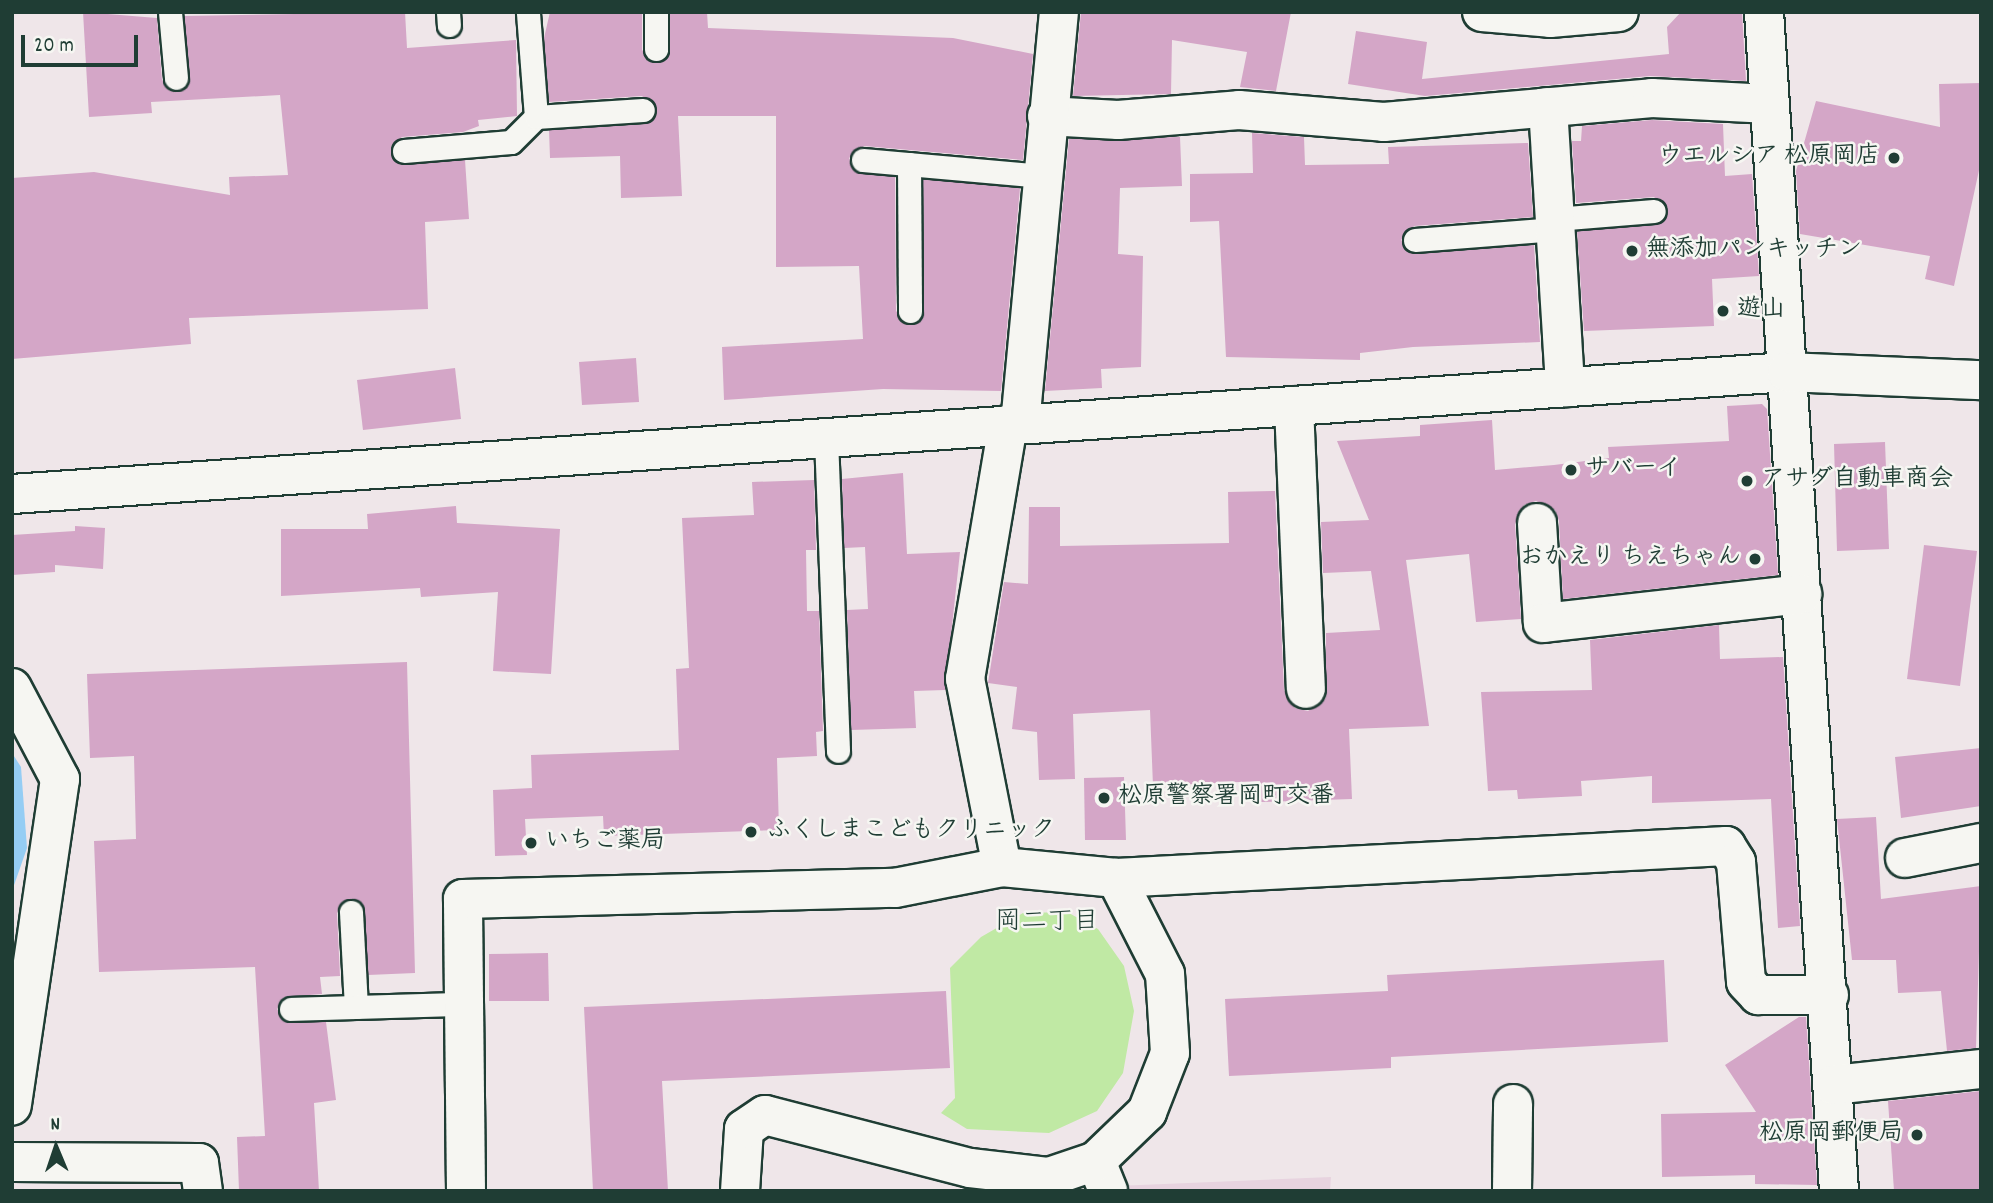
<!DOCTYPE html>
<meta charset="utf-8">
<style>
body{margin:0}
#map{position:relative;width:1993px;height:1203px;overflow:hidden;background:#efe6e9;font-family:Dekko,"Klee One",sans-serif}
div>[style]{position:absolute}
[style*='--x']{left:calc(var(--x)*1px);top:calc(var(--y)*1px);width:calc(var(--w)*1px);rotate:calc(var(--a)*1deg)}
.built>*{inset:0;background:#e7d3df}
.green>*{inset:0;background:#c0e9a4}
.water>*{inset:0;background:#95cdf4}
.building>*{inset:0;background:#d4a6c7}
.roads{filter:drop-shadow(2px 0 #1f3d34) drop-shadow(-2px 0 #1f3d34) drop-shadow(0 2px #1f3d34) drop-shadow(0 -2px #1f3d34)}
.service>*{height:23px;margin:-11.5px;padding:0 11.5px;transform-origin:11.5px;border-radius:11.5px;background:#f6f6f2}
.minor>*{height:38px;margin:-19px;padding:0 19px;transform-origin:19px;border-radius:19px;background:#f6f6f2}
.tertiary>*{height:38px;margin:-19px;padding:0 19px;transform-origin:19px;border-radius:19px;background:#f6f6f2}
.dots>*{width:19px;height:19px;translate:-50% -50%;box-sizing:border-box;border:4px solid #f6f6f2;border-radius:50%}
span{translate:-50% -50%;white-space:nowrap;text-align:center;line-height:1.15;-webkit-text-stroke:5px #f6f6f2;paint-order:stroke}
.poi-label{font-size:24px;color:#1f3d34;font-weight:700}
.right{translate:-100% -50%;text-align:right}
.left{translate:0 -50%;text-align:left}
.neighbourhood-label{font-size:26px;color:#1f3d34}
.frame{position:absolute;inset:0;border:14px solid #1f3d34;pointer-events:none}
.north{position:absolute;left:21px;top:1112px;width:70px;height:70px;-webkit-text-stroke:5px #f6f6f2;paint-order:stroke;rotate:358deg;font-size:19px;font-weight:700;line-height:28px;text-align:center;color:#1f3d34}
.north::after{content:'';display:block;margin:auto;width:24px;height:32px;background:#1f3d34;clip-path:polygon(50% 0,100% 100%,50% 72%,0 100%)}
.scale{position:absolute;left:21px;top:35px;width:117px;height:32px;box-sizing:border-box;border:4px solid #1f3d34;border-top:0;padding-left:9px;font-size:21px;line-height:24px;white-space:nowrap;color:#1f3d34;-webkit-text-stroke:5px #f6f6f2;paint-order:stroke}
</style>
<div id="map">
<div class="built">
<div style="clip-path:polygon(1331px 1177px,1330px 1191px,1117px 1191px,1116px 1186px)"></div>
</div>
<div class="green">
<div style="clip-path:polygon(1067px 912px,1098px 929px,1124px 966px,1134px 1011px,1123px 1073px,1097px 1111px,1049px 1133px,967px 1129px,941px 1113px,955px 1098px,950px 968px,981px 937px,1023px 913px)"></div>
</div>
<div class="water">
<div style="clip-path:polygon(12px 753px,21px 767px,27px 848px,12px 891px)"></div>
</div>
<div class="building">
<div style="clip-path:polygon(83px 12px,157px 18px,162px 80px,177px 92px,190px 77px,184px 16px,405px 12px,407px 48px,516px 40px,517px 116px,478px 120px,479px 126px,463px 132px,402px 137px,391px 146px,399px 164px,465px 160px,469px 219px,425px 222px,428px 309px,189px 318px,191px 344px,12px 359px,12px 178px,94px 172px,230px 195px,229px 177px,288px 175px,280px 95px,151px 102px,152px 113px,89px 117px)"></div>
<div style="clip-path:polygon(550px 12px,642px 12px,642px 50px,655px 63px,668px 55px,670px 12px,707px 12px,708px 28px,953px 38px,1033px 54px,1023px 160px,864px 146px,849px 158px,856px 172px,895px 177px,896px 311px,909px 325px,924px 311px,923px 179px,1020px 188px,1001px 391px,883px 389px,724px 400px,722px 347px,863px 339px,859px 266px,776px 267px,776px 116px,678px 116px,682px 196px,621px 198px,620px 156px,550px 158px,549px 130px,644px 124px,657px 110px,642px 96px,549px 102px,544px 38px)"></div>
<div style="clip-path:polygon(1081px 12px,1291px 12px,1276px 91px,1240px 87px,1247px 52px,1172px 40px,1171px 94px,1073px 96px)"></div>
<div style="clip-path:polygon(1681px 12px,1742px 12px,1746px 81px,1650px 76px,1425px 96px,1348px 84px,1356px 31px,1427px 42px,1422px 79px,1669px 54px,1667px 27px)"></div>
<div style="clip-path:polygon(1981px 83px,1981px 161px,1954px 286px,1925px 279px,1930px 256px,1800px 234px,1796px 171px,1816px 101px,1940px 127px,1939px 84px)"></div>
<div style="clip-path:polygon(1652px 120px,1723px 124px,1725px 176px,1752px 174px,1759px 276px,1712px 279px,1714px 326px,1584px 331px,1577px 231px,1655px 225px,1668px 211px,1654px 197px,1576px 203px,1572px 141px,1581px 141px,1582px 126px)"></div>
<div style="clip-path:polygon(1252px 133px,1304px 137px,1305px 165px,1389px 164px,1388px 147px,1528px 143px,1533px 217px,1414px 226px,1401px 240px,1416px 254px,1534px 245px,1540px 342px,1413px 347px,1360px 353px,1360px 360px,1226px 357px,1219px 221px,1190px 222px,1190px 174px,1253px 173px)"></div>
<div style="clip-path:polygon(1180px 137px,1182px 186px,1120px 188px,1118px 254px,1143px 256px,1141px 367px,1101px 369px,1102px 388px,1045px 391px,1069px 139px)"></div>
<div style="clip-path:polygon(636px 358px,639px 402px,582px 405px,579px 362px)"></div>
<div style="clip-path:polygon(455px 368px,461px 419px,363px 430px,357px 380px)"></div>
<div style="clip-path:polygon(1762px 404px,1767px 409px,1778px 575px,1563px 599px,1559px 521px,1555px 510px,1536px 501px,1524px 505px,1515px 524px,1521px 619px,1476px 622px,1469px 554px,1406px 560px,1429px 726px,1349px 729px,1352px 799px,1261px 802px,1260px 781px,1153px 786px,1150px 710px,1073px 714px,1075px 779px,1039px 780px,1037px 732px,1012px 729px,1017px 687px,988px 683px,1004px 582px,1028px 584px,1029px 507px,1060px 507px,1060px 546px,1229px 543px,1228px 492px,1275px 491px,1284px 690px,1295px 708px,1308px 711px,1326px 698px,1326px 633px,1380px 630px,1371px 571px,1323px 573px,1321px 522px,1369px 520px,1337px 441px,1420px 436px,1420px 425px,1492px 420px,1495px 470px,1554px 465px,1609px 458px,1608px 447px,1729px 441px,1727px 406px)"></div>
<div style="clip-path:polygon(1885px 442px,1889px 549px,1837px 551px,1834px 444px)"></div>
<div style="clip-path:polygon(903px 473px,907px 554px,960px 552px,945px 690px,914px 691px,916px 728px,851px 730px,847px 610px,868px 609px,865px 547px,844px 548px,842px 479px)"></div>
<div style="clip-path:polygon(814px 480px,816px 550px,806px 550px,807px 611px,819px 611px,823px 731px,816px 732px,817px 756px,777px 758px,779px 830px,604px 836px,603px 816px,525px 819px,527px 855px,495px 856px,493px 790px,532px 788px,531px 755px,679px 750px,676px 669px,689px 668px,682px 518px,754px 515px,752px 482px)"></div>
<div style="clip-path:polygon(456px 506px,457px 523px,560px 529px,551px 674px,493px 671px,498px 592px,421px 597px,420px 588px,281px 596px,281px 529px,368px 529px,367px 514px)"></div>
<div style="clip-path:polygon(75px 526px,105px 528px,103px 569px,55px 565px,55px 572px,12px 575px,12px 535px,75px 531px)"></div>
<div style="clip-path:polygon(1924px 545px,1977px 551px,1960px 686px,1907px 679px)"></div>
<div style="clip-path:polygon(1719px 625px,1720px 659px,1783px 657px,1800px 926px,1778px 928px,1771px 799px,1652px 803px,1652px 776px,1581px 781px,1582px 796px,1518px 799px,1517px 790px,1488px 791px,1481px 692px,1592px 690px,1590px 640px)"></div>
<div style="clip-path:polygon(407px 662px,415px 973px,368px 975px,363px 905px,343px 901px,337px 913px,340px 976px,320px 977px,322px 994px,284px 997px,277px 1009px,285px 1022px,326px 1022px,336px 1100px,314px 1103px,319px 1191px,239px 1191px,237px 1137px,265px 1136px,255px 967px,99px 972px,94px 841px,136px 839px,134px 756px,90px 758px,87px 674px)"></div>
<div style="clip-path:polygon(1981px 748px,1981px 806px,1901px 818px,1895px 757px)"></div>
<div style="clip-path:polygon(1124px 777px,1126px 840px,1085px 840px,1084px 778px)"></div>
<div style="clip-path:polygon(1876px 817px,1881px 899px,1981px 886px,1976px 1048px,1947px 1051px,1941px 991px,1898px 993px,1896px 960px,1852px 960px,1837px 819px)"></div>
<div style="clip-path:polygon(548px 953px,549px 1001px,489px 1001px,489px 954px)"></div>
<div style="clip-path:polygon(1664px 960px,1668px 1042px,1391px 1057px,1391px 1068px,1229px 1076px,1225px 999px,1388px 991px,1387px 975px)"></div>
<div style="clip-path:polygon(946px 991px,950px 1068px,662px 1081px,668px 1191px,593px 1191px,584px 1007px)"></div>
<div style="clip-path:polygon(1799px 1017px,1806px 1017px,1817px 1185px,1755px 1184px,1755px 1175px,1662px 1177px,1661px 1114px,1756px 1112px,1725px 1065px)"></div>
<div style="clip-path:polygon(1981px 1091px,1981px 1191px,1894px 1191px,1888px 1101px)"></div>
</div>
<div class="roads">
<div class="service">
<div style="--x:170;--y:12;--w:66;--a:84.8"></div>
<div style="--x:448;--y:12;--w:13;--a:86"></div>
<div style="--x:656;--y:49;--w:37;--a:-90"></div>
<div style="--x:536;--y:117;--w:107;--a:-3.7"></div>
<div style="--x:404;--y:151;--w:107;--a:-4.8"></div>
<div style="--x:511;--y:142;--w:35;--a:-45"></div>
<div style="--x:536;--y:117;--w:105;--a:-94.4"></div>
<div style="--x:863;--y:160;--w:180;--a:5.1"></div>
<div style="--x:909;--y:164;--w:147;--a:89.6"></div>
<div style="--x:1555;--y:219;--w:99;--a:-4.6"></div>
<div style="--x:1415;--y:240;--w:141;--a:-4.5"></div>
<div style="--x:826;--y:438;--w:313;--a:87.8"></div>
<div style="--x:351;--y:912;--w:95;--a:87"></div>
<div style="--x:291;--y:1009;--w:171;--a:-1.7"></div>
</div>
<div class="minor">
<div style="--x:1482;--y:12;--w:68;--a:5"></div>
<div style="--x:1550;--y:18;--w:69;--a:-5"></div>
<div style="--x:1764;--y:12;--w:1181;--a:86.36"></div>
<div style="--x:1548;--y:107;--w:281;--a:86.5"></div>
<div style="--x:1047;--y:116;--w:71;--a:3.2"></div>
<div style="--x:1118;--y:120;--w:121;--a:-4.7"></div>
<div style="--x:1239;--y:110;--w:145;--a:4.7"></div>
<div style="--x:1384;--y:122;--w:269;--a:-5.1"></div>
<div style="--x:1652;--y:98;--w:118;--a:2.9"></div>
<div style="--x:1294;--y:406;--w:283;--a:87.6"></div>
<div style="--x:1020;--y:424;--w:414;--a:-84.6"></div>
<div style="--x:1537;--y:523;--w:100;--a:86.6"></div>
<div style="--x:1543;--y:623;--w:261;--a:-6.4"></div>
<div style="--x:12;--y:688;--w:103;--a:62.2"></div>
<div style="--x:60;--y:779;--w:330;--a:98.4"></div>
<div style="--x:1905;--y:858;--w:77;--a:-11.2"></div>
<div style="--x:1002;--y:867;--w:192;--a:-101.1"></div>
<div style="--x:965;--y:679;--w:258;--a:-80.4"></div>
<div style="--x:1833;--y:1085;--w:149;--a:-6.2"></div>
<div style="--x:1096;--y:1161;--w:32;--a:68"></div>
<div style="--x:12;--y:1162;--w:187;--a:0.3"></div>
<div style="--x:199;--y:1163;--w:28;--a:82"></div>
<div style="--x:466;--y:1191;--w:292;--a:-90.6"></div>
<div style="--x:463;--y:899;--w:432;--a:-1.5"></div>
<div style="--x:895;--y:888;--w:109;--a:-11.1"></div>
<div style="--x:1002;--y:867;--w:115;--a:5.5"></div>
<div style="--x:1116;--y:878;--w:611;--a:-3"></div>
<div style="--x:1726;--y:846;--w:19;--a:58"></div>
<div style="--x:1736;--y:862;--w:120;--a:85.2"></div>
<div style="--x:1746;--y:982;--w:18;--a:47"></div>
<div style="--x:1758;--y:995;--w:71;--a:0"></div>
<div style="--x:740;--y:1191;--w:62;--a:-86.3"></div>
<div style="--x:744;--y:1129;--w:25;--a:-34"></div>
<div style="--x:765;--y:1115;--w:212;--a:14.5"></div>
<div style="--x:970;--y:1168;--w:80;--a:6.5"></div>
<div style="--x:1049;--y:1177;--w:50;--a:-18.8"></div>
<div style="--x:1096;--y:1161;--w:71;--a:-43.9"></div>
<div style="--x:1147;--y:1112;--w:63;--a:-68.7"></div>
<div style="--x:1170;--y:1053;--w:79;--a:-93.6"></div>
<div style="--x:1165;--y:974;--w:108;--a:-117"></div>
<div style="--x:1512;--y:1191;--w:87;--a:-89.3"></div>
</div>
<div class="tertiary">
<div style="--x:12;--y:494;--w:1779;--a:-3.93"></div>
<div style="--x:1787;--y:372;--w:194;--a:2.4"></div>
</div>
</div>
<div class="dots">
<div style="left:1894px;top:158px;background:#1f3d34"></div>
<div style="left:1632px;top:251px;background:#1f3d34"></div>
<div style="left:1723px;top:311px;background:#1f3d34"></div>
<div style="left:1571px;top:470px;background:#1f3d34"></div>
<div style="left:1747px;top:481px;background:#1f3d34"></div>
<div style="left:1755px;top:559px;background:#1f3d34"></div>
<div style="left:1104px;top:798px;background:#1f3d34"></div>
<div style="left:751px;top:832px;background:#1f3d34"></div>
<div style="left:531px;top:843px;background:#1f3d34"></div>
<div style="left:1917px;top:1135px;background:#1f3d34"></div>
</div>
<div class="poi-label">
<span class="right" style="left:1880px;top:158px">ウエルシア 松原岡店</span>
<span class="left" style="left:1646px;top:251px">無添加パンキッチン</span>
<span class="left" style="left:1737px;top:311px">遊山</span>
<span class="left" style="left:1585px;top:470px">サバーイ</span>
<span class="left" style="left:1761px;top:481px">アサダ自動車商会</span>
<span class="right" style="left:1741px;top:559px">おかえり ちえちゃん</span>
<span class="left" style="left:1118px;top:798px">松原警察署岡町交番</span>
<span class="left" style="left:767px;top:832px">ふくしまこどもクリニック</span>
<span class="left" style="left:545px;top:843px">いちご薬局</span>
<span class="right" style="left:1903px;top:1135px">松原岡郵便局</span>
</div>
<div class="neighbourhood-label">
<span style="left:1047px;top:923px">岡二丁目</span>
</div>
<div class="frame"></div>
<div class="north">N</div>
<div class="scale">20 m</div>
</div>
